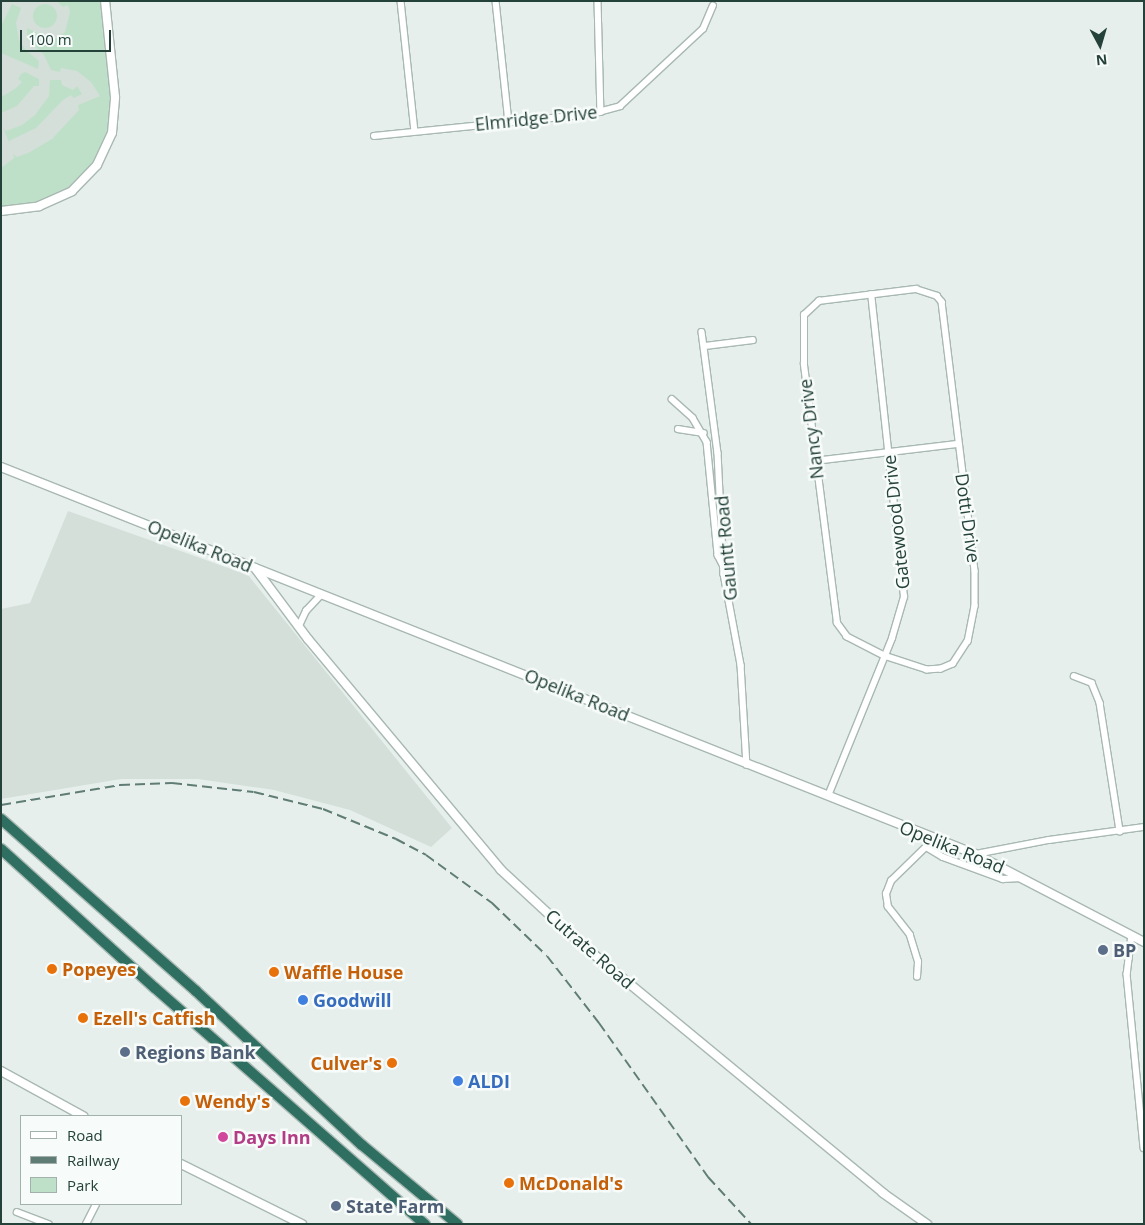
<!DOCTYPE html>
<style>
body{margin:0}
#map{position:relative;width:1145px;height:1225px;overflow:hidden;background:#e6efeb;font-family:"Open Sans",sans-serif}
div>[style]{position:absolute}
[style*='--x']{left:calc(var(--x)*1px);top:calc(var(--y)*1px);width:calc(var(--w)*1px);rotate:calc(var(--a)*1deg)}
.built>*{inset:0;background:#d4dfda}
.green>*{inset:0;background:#bfe0c8}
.round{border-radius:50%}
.roads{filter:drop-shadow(1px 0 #a8b8b2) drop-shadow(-1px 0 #a8b8b2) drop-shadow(0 1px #a8b8b2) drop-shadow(0 -1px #a8b8b2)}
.street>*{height:5.5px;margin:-2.75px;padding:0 2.75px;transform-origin:2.75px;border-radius:2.75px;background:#fff}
.secondary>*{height:8px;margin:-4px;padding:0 4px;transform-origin:4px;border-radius:4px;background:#fff}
.highway>*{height:10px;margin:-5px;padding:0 5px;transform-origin:5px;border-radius:5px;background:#2f6f62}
.rail>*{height:2px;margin-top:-1px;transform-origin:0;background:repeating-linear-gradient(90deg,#5f7d75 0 10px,transparent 0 15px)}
.dots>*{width:14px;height:14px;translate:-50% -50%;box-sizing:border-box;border:2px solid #f7fbf9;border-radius:50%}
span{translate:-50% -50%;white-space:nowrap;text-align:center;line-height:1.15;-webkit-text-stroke:5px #f7fbf9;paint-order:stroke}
.street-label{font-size:18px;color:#24423a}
.service-label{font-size:18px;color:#4e5e75;font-weight:700}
.left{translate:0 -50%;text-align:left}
.food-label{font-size:18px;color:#c56008;font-weight:700}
.right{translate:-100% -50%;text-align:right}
.shop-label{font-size:18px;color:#366cbe;font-weight:700}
.hotel-label{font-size:18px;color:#b23c85;font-weight:700}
.frame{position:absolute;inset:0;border:2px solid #24423a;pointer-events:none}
.legend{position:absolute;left:20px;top:1115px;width:162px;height:90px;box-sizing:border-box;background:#f7fbf9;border:1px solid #a3b1ad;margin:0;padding:6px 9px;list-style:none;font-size:15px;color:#24423a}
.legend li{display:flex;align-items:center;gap:10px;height:25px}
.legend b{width:25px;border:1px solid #a3b1ad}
.north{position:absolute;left:1075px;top:20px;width:50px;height:50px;-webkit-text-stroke:4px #f7fbf9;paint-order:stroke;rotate:174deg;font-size:14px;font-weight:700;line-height:20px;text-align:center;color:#24423a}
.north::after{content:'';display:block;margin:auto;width:18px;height:22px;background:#24423a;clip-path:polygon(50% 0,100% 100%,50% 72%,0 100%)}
.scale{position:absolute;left:20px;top:30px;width:91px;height:22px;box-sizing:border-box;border:2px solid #24423a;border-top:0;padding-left:6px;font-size:15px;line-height:18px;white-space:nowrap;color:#24423a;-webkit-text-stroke:4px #f7fbf9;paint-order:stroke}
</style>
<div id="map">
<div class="built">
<div style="clip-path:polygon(1px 1px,104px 1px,112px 112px,106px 144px,1px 209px)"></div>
<div style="clip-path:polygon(68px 511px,248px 575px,452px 828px,431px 847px,350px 810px,274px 790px,198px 779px,121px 779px,1px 799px,1px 609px,30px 603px)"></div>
</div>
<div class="green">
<div style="clip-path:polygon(57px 1px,101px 1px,112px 106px,108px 135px,94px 164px,69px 189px,40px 203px,1px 208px,1px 168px,14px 158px,13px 154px,17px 157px,30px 152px,52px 139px,79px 110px,78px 105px,100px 96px,91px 82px,77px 71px,61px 68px,60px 72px,51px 70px,44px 55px,27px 39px,27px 28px,39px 34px,39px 40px,43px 42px,54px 40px,65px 32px,70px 12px,68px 5px,63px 7px)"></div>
<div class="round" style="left:33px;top:4px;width:24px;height:24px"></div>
<div style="clip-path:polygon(12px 4px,21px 8px,16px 23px,19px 40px,25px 49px,39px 61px,38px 69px,1px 53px,1px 26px)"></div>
<div style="clip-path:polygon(25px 72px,39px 79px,39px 86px,34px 86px,17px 106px,1px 113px,1px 93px,3px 96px,16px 88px,22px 82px,18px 79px,21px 74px)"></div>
<div style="clip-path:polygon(50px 80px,61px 80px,62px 85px,73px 90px,77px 86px,82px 94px,74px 98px,71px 95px,63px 100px,36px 128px,9px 141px,10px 145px,3px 127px,6px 131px,22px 125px,35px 115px,49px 96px)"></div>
</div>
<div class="roads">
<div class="street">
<div style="--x:401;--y:1;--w:131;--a:83.9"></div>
<div style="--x:496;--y:1;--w:122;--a:83.9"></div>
<div style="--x:598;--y:1;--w:111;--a:88.5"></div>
<div style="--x:374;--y:136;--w:218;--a:-5.8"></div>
<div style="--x:591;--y:114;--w:30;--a:-15"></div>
<div style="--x:620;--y:106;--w:113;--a:-42.9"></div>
<div style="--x:703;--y:29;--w:25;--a:-67"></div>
<div style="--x:916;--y:289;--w:22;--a:18"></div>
<div style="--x:937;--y:296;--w:8;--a:50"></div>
<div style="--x:942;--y:302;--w:271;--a:83"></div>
<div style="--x:975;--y:571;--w:35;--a:90"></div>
<div style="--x:975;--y:606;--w:36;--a:101"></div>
<div style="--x:968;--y:641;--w:27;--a:123"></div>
<div style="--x:953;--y:664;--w:13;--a:157"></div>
<div style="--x:941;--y:669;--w:14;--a:176"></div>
<div style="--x:927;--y:670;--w:45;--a:-162"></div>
<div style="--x:884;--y:656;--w:42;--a:-152.8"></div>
<div style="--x:847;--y:637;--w:17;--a:-126"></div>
<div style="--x:837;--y:623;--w:261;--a:-97.3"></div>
<div style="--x:804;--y:364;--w:49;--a:-90"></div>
<div style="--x:804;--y:315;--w:21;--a:-43"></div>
<div style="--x:819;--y:301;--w:98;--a:-7.1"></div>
<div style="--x:702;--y:332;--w:122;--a:82.5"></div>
<div style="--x:718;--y:453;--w:121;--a:87.2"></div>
<div style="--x:724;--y:574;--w:93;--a:79.4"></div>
<div style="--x:741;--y:665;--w:100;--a:86.6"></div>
<div style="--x:705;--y:346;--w:48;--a:-7.1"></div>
<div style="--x:672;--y:399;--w:28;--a:42"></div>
<div style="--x:693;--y:418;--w:28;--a:60"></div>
<div style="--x:707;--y:442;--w:114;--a:84.4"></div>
<div style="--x:718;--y:555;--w:11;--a:63"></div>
<div style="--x:678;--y:429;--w:26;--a:9"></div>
<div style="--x:815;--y:461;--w:144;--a:-6.8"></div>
<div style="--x:299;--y:626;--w:17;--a:-65"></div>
<div style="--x:306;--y:611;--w:23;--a:-47"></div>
<div style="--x:1074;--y:676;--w:19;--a:21"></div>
<div style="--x:1092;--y:683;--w:22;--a:68"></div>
<div style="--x:1100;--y:703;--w:130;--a:81.1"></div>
<div style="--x:828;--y:796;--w:170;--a:-67.9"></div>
<div style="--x:892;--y:638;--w:43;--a:-73.7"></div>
<div style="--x:904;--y:597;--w:304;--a:-96.2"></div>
<div style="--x:928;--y:848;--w:17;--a:31"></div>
<div style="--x:943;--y:857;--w:64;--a:20.1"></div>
<div style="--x:1003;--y:879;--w:18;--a:-3"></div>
<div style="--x:976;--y:854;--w:74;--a:-10.9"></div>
<div style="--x:1049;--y:840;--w:96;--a:-7.8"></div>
<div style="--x:1132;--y:935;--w:39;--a:97"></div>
<div style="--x:1127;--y:974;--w:175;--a:84.4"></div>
<div style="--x:917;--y:977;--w:15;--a:-86"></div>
<div style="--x:918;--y:962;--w:28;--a:-107"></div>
<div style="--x:910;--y:935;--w:36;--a:-128"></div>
<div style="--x:888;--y:907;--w:13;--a:-99"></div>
<div style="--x:886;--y:894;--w:14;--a:-69"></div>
<div style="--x:891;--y:881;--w:60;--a:-44.3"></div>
<div style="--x:17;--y:1212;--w:34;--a:21"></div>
<div style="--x:86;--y:1224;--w:22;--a:-63"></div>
</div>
<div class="secondary">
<div style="--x:1;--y:211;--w:38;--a:-7"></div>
<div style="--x:39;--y:206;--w:36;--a:-24"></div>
<div style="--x:72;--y:191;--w:36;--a:-46"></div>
<div style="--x:97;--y:165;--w:35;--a:-65"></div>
<div style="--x:112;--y:133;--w:36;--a:-85"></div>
<div style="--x:115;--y:97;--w:97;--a:-95.9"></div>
<div style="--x:1;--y:467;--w:1048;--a:21.67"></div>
<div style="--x:975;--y:854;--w:191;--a:27.5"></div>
<div style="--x:255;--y:568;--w:89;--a:53.3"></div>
<div style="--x:308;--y:639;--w:301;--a:50.1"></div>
<div style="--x:501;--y:870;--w:108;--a:42.7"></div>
<div style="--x:580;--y:943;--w:393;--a:39.5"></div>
<div style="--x:883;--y:1193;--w:54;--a:35.2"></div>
<div style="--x:1;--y:1071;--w:94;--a:28.8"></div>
<div style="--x:181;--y:1164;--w:135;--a:26.4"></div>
</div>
<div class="highway">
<div style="--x:1;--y:819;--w:260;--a:41.4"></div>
<div style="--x:196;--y:991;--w:226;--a:42.9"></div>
<div style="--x:362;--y:1145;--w:124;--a:39.7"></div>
<div style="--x:1;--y:849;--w:207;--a:42.1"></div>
<div style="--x:155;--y:988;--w:359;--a:41.2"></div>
</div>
</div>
<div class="rail">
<div style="--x:1;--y:805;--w:121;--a:-9.5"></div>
<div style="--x:120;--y:785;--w:52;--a:-2.2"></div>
<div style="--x:172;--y:783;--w:82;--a:6.3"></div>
<div style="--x:254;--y:792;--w:71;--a:13.8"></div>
<div style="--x:323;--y:809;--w:79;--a:22.3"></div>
<div style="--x:396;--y:839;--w:34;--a:28"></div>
<div style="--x:426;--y:855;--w:82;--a:36"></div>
<div style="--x:492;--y:903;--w:76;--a:43.9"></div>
<div style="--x:547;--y:956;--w:85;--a:52.2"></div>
<div style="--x:599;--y:1023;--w:189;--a:54.7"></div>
<div style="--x:708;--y:1177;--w:64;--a:47.5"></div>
</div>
<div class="dots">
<div style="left:1103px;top:950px;background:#5c6f8a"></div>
<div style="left:52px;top:969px;background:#e8710a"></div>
<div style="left:274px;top:972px;background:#e8710a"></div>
<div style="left:303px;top:1000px;background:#3f7fe0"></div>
<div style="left:83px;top:1018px;background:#e8710a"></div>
<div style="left:125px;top:1052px;background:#5c6f8a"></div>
<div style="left:392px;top:1063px;background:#e8710a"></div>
<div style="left:458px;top:1081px;background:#3f7fe0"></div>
<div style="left:185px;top:1101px;background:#e8710a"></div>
<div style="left:223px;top:1137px;background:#d1479c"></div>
<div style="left:509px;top:1183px;background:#e8710a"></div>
<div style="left:336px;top:1206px;background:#5c6f8a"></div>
</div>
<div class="street-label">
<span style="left:536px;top:118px;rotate:-6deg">Elmridge Drive</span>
<span style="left:811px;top:429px;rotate:-97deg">Nancy Drive</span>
<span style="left:968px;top:518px;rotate:82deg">Dotti Drive</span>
<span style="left:896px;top:522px;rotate:-96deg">Gatewood Drive</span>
<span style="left:200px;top:546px;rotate:22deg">Opelika Road</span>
<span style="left:726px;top:548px;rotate:-95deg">Gauntt Road</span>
<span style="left:577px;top:695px;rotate:22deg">Opelika Road</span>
<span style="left:952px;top:847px;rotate:22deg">Opelika Road</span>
<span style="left:590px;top:949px;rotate:41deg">Cutrate Road</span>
</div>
<div class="service-label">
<span class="left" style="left:1113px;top:950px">BP</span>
<span class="left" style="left:135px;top:1052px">Regions Bank</span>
<span class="left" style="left:346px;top:1206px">State Farm</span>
</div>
<div class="food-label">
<span class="left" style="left:62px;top:969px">Popeyes</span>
<span class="left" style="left:284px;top:972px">Waffle House</span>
<span class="left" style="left:93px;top:1018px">Ezell's Catfish</span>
<span class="right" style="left:382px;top:1063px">Culver's</span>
<span class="left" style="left:195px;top:1101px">Wendy's</span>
<span class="left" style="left:519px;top:1183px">McDonald's</span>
</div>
<div class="shop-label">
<span class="left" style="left:313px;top:1000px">Goodwill</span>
<span class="left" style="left:468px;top:1081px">ALDI</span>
</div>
<div class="hotel-label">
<span class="left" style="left:233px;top:1137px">Days Inn</span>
</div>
<div class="frame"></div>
<ul class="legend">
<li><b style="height:6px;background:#fff"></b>Road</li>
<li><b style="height:6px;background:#5f7d75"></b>Railway</li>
<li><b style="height:14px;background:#bfe0c8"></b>Park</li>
</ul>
<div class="north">N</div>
<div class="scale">100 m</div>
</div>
